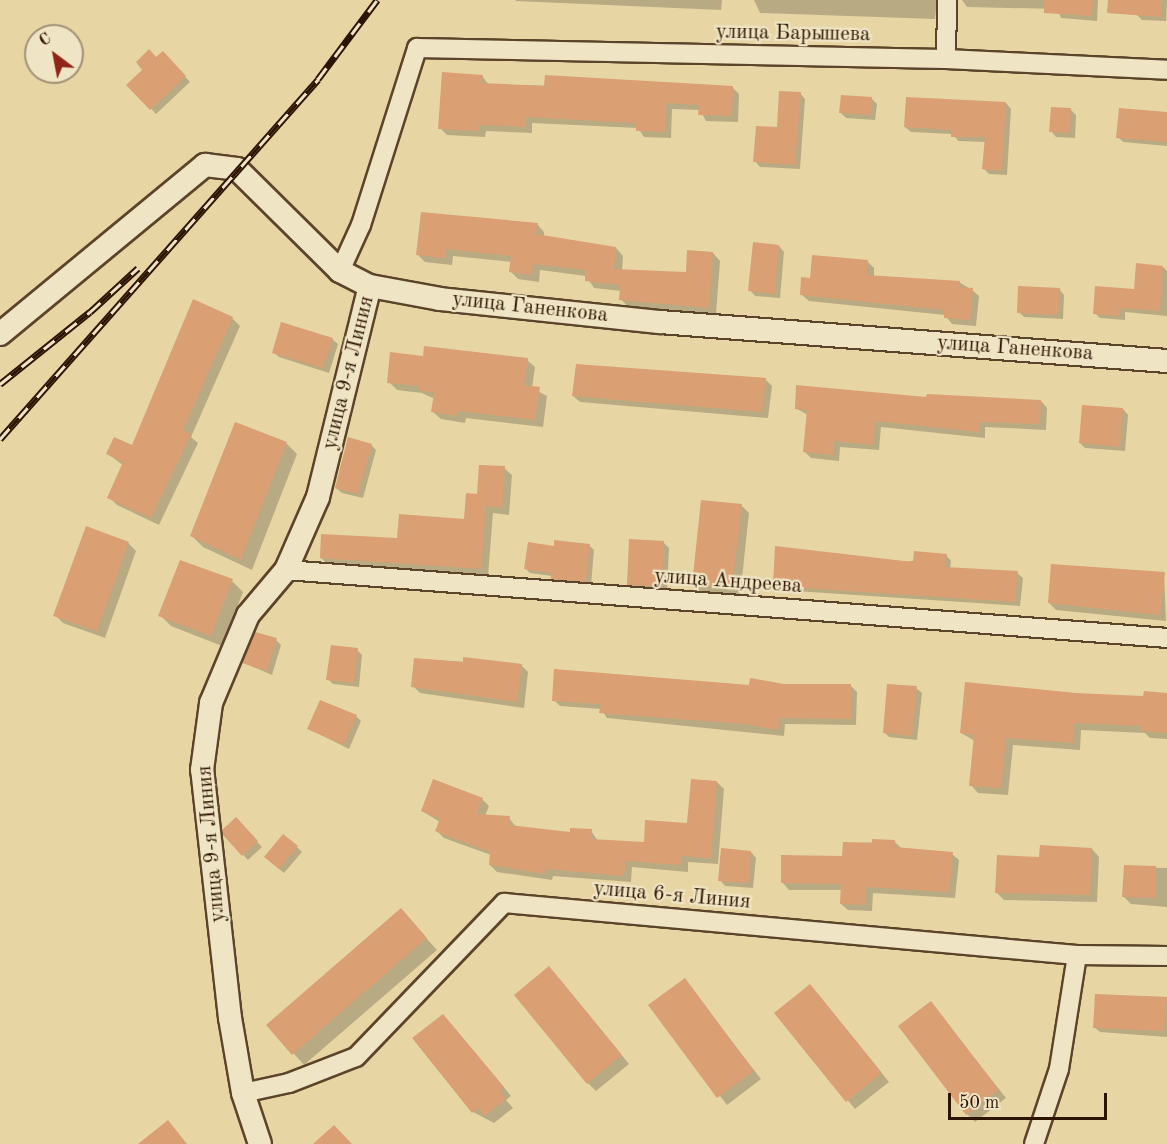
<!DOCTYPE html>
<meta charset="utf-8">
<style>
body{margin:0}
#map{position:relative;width:1167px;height:1144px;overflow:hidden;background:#e7d6a4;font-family:"Old Standard TT",serif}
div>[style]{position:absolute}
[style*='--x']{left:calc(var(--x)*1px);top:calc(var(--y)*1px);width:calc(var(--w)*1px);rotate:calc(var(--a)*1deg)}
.shadow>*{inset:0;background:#0003}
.building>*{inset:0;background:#da9f73}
.roads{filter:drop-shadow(2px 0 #5c442a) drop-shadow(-2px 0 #5c442a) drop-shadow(0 2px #5c442a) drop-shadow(0 -2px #5c442a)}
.minor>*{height:18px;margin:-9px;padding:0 9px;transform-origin:9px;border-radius:9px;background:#efe4c4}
.tertiary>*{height:22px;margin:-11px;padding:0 11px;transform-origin:11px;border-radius:11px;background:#efe4c4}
.rail>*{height:7px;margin-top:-3.5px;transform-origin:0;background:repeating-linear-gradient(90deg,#efe4c4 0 14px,#2d1401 0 28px);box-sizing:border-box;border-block:2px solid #2d1401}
span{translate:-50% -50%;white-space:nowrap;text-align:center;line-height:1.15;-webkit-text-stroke:4.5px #efe4c4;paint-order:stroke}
.street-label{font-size:21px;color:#2d1401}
.north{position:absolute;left:24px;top:24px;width:60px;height:60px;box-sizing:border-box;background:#efe4c4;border:2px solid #a19176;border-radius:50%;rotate:328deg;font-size:16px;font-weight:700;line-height:24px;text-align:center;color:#2d1401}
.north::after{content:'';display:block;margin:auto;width:21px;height:27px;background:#8f2418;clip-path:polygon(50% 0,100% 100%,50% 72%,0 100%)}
.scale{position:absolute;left:948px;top:1093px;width:159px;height:27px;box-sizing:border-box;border:3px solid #2d1401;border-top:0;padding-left:8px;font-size:18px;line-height:21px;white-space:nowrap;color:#2d1401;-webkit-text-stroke:4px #efe4c4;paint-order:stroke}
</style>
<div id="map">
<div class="shadow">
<div style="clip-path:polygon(515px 0,722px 0,721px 10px,516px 1px)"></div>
<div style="clip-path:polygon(754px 0,937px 0,935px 19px,760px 13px)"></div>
<div style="clip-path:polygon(962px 0,1098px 0,1097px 21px,1061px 18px,1057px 9px,967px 7px)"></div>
<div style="clip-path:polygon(1137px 0,1167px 0,1166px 21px,1142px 20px,1136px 14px)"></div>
<div style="clip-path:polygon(163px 53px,190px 82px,156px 114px,129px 85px)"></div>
<div style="clip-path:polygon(482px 76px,489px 85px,732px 87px,739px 94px,738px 122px,706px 121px,700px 110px,672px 109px,671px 138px,644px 137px,638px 128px,532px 123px,532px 133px,486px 131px,485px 137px,447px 135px,440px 128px)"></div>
<div style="clip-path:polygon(800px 93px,805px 99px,800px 169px,760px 167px,755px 161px)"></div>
<div style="clip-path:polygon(871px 98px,877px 104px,875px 120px,846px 118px,841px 113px)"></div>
<div style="clip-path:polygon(1006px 103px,1011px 109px,1007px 175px,989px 174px,984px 169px,986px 142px,958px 141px,953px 134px,911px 132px,905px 127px)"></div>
<div style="clip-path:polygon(1071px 110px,1076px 115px,1075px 138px,1056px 137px,1051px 131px)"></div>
<div style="clip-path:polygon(1167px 120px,1167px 146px,1123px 142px,1118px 137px)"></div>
<div style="clip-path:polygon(537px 224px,544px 232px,544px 237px,616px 248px,623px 256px,622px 271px,687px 274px,713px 253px,720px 261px,716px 314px,628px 307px,621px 299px,621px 291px,594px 288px,586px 276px,540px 270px,539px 282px,518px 279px,510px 271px,512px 262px,453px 256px,452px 265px,425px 262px,418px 255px)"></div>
<div style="clip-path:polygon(779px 246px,784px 252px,780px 298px,755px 296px,750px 290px)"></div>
<div style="clip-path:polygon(868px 262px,874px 268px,874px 277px,959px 282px,972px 290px,979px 296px,976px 326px,952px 324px,945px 315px,809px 301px,802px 295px,811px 280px)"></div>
<div style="clip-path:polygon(1163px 267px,1167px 271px,1167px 316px,1125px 312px,1125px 320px,1100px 318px,1095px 313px,1135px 291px)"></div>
<div style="clip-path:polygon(1059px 289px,1064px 295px,1063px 319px,1024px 317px,1019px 312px)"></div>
<div style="clip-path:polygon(232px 318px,240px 326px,191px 437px,198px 443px,159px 525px,117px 505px,109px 497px,124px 466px,108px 454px,132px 447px)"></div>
<div style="clip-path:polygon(332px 339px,338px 344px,329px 373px,279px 357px,273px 352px)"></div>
<div style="clip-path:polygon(424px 358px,527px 360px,535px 367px,532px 388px,547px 396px,543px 427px,466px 418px,465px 423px,441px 419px,433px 412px,435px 399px,422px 393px,397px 390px,389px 382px)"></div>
<div style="clip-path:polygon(765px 379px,772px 386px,768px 418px,580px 402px,573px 396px)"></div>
<div style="clip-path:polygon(928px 399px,1041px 401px,1047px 408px,1046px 430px,985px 427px,985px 438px,881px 427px,879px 450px,840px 447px,839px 461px,811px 458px,805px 452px,808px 415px,797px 409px)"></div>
<div style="clip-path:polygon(1123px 409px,1128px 415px,1125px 451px,1085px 448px,1080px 443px)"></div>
<div style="clip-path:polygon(286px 443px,297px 454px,252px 570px,203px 547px,192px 536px)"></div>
<div style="clip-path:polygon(371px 445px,376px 450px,363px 498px,342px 493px,336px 488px)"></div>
<div style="clip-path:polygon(504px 468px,512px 475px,509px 515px,493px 513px,488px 576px,329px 565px,321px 558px,465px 521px,478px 496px)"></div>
<div style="clip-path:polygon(741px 505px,749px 513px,740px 597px,702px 593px,693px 585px)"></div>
<div style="clip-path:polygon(663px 542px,669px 548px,667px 591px,634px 590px,629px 584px)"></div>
<div style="clip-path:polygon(128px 543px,136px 551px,105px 638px,63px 623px,55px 615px)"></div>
<div style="clip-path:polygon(589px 545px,594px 550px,591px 586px,557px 583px,552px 576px,530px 573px,525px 568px,555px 547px)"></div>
<div style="clip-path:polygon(946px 555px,951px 561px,950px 569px,1017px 573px,1023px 578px,1020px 606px,780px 590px,775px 585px)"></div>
<div style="clip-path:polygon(1164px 573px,1166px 621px,1056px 610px,1049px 603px)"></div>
<div style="clip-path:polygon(232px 581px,243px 592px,222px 646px,171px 626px,160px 615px)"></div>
<div style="clip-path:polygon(276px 640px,281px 645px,272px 675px,244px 663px)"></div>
<div style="clip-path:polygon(357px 650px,362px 655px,359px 687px,333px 684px,328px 679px)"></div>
<div style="clip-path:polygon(415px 659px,521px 665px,528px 672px,524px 708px,420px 693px,413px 686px)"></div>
<div style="clip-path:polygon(783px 685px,851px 686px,857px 692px,856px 725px,785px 724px,784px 736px,607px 718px,601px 709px,560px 706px,554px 700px)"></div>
<div style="clip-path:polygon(916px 688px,922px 693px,917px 740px,889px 737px,884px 732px)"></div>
<div style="clip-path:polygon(1167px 694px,1167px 739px,1150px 738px,1145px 733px,1081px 730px,1080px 750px,1013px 745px,1008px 795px,978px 793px,971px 785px,975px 741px,961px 733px,1076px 695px,1145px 697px)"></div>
<div style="clip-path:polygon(356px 716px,361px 721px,349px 749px,309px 729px)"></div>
<div style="clip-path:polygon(717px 782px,724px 789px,718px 864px,688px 862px,688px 872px,632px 867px,631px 882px,553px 876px,552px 880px,497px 872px,490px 865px,491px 855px,444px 838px,437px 831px,440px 822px,422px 811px,482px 799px,489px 806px,485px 816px,509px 818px,516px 827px,571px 833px,591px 831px,598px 841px,645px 844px,689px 825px)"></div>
<div style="clip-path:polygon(236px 819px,262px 847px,248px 860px,224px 835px)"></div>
<div style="clip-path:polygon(895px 842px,901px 848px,952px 854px,959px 860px,955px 898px,873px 893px,872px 911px,848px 910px,841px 904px,842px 890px,789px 890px,783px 883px,844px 858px,844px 843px)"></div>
<div style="clip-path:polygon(297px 847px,302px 852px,284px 873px,271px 862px)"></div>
<div style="clip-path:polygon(1092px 849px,1099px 857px,1097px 902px,1004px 900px,997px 893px,1041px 858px)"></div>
<div style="clip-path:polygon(751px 852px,756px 858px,753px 888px,725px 886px,720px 880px)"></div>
<div style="clip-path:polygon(1125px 867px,1167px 868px,1167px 907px,1131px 904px,1124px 897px)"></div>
<div style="clip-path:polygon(401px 910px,437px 950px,304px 1065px,268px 1025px)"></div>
<div style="clip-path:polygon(557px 976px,629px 1064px,596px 1091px,588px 1083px)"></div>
<div style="clip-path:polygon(684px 980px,761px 1079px,727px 1105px,650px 1005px)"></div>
<div style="clip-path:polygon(818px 994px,889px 1082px,855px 1109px,776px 1013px)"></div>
<div style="clip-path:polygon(1096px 995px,1167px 997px,1167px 1037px,1100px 1032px,1094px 1027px)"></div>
<div style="clip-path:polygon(931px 1003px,1006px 1098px,975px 1122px,967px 1114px)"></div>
<div style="clip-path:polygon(451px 1024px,511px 1096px,506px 1100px,513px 1108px,494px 1123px,473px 1112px)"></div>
</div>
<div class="building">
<div style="clip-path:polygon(1044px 0,1093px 0,1092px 16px,1044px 13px)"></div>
<div style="clip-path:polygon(1108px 0,1162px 0,1161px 17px,1107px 13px)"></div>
<div style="clip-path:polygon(149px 49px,156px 57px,163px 51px,186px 76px,150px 110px,126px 85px,142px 70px,136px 62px)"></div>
<div style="clip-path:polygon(442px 72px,483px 75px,482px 83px,544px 86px,545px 75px,733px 86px,732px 116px,698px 115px,699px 105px,666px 103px,665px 132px,636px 131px,636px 123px,526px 117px,526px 127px,480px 125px,479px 131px,438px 129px)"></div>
<div style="clip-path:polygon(779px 91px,801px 92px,795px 165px,753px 162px,756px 126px,777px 127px)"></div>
<div style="clip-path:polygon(841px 95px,872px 97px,871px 115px,839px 113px)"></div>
<div style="clip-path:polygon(906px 97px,1006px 102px,1002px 171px,982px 169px,985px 137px,951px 137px,951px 130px,904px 127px)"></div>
<div style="clip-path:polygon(1051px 107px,1071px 108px,1070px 133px,1049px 132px)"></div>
<div style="clip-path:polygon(1119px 108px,1167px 112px,1167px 142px,1116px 138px)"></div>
<div style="clip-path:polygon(421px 212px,538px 223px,536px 234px,616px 247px,614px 269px,686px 272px,687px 250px,713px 252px,709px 308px,619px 300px,620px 285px,585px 281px,585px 270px,533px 264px,532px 275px,509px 272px,511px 256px,446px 249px,445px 258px,416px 255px)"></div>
<div style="clip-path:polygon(753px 242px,779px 245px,775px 294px,748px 291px)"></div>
<div style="clip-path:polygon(812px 255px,868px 260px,867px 275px,960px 281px,959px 287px,973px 288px,970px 320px,944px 318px,944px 310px,800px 295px,801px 277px,810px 278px)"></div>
<div style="clip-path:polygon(1136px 263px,1163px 266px,1160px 311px,1121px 308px,1120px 316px,1093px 314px,1095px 286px,1134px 289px)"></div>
<div style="clip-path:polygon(1018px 286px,1060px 288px,1058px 315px,1017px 313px)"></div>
<div style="clip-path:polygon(193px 299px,233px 317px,183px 430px,191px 434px,151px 518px,107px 498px,123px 462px,106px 454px,114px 437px,132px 445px)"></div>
<div style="clip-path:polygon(281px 322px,333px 338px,323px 368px,272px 353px)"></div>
<div style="clip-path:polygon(424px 346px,528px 358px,524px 385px,540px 387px,535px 420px,458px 411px,458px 416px,431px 412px,434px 393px,418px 390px,419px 386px,387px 383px,390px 352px,423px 356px)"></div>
<div style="clip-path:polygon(576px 364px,766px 378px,762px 412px,572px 396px)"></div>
<div style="clip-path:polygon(796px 385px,926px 397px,927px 394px,1041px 400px,1040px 424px,979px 422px,979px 432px,875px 421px,873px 445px,834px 441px,833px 455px,803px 452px,807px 410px,795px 409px)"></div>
<div style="clip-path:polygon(1082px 405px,1123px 408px,1120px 447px,1079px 443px)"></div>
<div style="clip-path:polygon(235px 422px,287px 442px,241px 560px,190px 536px)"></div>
<div style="clip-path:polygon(348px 437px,372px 444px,358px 494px,335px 488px)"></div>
<div style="clip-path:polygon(479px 465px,505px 466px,502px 508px,486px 506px,481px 569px,320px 558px,321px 534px,397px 538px,399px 514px,464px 519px,466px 493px,477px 494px)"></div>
<div style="clip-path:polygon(701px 500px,742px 504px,732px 589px,692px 585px)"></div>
<div style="clip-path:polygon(86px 526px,129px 542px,97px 631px,53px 616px)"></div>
<div style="clip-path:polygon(629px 539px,664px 541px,662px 586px,627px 585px)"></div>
<div style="clip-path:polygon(554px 540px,590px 544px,586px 582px,551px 579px,551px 573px,524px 569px,528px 542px,554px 546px)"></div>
<div style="clip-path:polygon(775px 546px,913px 562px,914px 551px,947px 554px,945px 567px,1018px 571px,1015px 602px,773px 586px)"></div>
<div style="clip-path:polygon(180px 560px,233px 579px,211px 636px,158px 616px)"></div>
<div style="clip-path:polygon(1051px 564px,1165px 572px,1160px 615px,1048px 603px)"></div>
<div style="clip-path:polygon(255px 632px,277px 638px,267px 671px,242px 663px)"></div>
<div style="clip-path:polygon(331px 645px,358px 648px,354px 683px,326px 680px)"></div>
<div style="clip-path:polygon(463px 657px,522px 664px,517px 702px,411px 687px,414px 658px,463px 662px)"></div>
<div style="clip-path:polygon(554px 669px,749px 685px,750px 678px,784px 684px,851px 684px,851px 719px,780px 718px,778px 730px,745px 724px,599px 713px,601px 704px,552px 701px)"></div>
<div style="clip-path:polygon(965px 682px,1076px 693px,1143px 696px,1144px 691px,1167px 693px,1167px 733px,1141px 731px,1141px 726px,1074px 723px,1073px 743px,1006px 738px,1001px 788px,969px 786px,974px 735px,960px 733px)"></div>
<div style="clip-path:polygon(887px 684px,917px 686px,912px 736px,883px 733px)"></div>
<div style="clip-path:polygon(320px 700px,357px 715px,344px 745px,307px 729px)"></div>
<div style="clip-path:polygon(433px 779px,483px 798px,477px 814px,510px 816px,509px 825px,570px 832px,570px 828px,592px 829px,591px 839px,644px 842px,645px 820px,687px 823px,691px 779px,717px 781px,711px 858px,682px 856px,681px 865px,626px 861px,624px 876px,546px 869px,546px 874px,489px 865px,490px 852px,435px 831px,440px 819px,421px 811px)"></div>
<div style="clip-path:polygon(236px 817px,258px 841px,242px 856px,223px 835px,222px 830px)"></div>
<div style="clip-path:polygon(283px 834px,298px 846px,279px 869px,264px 857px)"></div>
<div style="clip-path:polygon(872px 839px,895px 840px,895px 847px,953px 852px,949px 892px,866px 887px,865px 905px,840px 904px,841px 884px,781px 883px,781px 855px,842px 856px,843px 842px,872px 843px)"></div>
<div style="clip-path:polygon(1040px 845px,1092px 848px,1090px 895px,995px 893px,997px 855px,1039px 857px)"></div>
<div style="clip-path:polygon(721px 848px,751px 851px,749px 883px,718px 881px)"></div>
<div style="clip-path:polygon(1124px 865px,1156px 866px,1155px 898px,1122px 897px)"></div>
<div style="clip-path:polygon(401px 908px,427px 938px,292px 1055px,266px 1025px)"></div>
<div style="clip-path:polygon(549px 966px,622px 1055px,587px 1084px,514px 995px)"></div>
<div style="clip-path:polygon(685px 978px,754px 1071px,717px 1098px,648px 1005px)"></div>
<div style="clip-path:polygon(810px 984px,882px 1073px,846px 1102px,774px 1013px)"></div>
<div style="clip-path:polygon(1095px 994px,1167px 997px,1164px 1031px,1093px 1028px)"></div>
<div style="clip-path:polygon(931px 1001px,999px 1090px,966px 1115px,898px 1026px)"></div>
<div style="clip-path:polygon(443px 1014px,504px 1087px,500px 1091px,506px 1099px,485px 1116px,478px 1108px,472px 1113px,412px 1038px)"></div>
<div style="clip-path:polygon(168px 1120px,187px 1144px,138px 1144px)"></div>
<div style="clip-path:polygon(334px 1125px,352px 1144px,313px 1144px)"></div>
</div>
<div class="roads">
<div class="minor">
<div style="--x:946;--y:59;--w:59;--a:-89"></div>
<div style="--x:340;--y:271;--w:51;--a:-65.5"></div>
<div style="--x:361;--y:225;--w:186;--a:-72.4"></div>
<div style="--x:417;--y:48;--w:529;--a:1.19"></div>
<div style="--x:946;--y:59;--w:221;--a:2.8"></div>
<div style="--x:286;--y:570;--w:884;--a:4.41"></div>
<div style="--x:243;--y:1093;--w:47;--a:-12.3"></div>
<div style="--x:289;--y:1083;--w:72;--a:-21.2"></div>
<div style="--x:356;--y:1057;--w:214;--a:-46.1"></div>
<div style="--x:504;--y:903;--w:575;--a:5.19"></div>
<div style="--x:1077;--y:955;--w:90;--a:0.6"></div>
<div style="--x:1034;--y:1144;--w:79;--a:-71.6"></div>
<div style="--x:1059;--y:1069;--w:115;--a:-81"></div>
</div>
<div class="tertiary">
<div style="--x:0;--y:334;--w:266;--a:-39.5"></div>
<div style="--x:205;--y:165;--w:32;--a:7"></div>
<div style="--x:237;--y:169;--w:145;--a:44.7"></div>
<div style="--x:340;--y:271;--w:34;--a:27"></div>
<div style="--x:370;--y:286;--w:71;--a:10.5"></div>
<div style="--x:440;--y:299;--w:221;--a:6"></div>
<div style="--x:660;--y:322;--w:508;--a:4.4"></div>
<div style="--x:260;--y:1144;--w:54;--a:-108.4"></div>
<div style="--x:243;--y:1093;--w:76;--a:-99.8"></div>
<div style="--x:230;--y:1018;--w:250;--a:-96.4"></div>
<div style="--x:202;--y:770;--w:68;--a:-82.3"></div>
<div style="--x:211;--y:703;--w:95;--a:-67.2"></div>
<div style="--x:248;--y:615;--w:59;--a:-49.8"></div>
<div style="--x:286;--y:570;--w:80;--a:-66.3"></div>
<div style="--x:318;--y:497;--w:217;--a:-76.2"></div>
</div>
</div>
<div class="rail">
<div style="--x:0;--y:384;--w:115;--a:-38.7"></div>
<div style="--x:90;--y:312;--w:65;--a:-42.5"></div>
<div style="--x:0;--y:439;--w:480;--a:-48.5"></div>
<div style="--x:318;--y:79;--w:99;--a:-53.2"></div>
</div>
<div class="street-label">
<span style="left:793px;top:34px;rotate:1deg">улица Барышева</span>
<span style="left:530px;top:308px;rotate:6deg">улица Ганенкова</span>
<span style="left:1015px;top:349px;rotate:4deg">улица Ганенкова</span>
<span style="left:349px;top:373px;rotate:-76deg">улица 9-я Линия</span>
<span style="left:728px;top:582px;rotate:4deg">улица Андреева</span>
<span style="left:212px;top:844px;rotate:-95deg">улица 9-я Линия</span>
<span style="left:672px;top:896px;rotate:5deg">улица 6-я Линия</span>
</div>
<div class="north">С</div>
<div class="scale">50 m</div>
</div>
